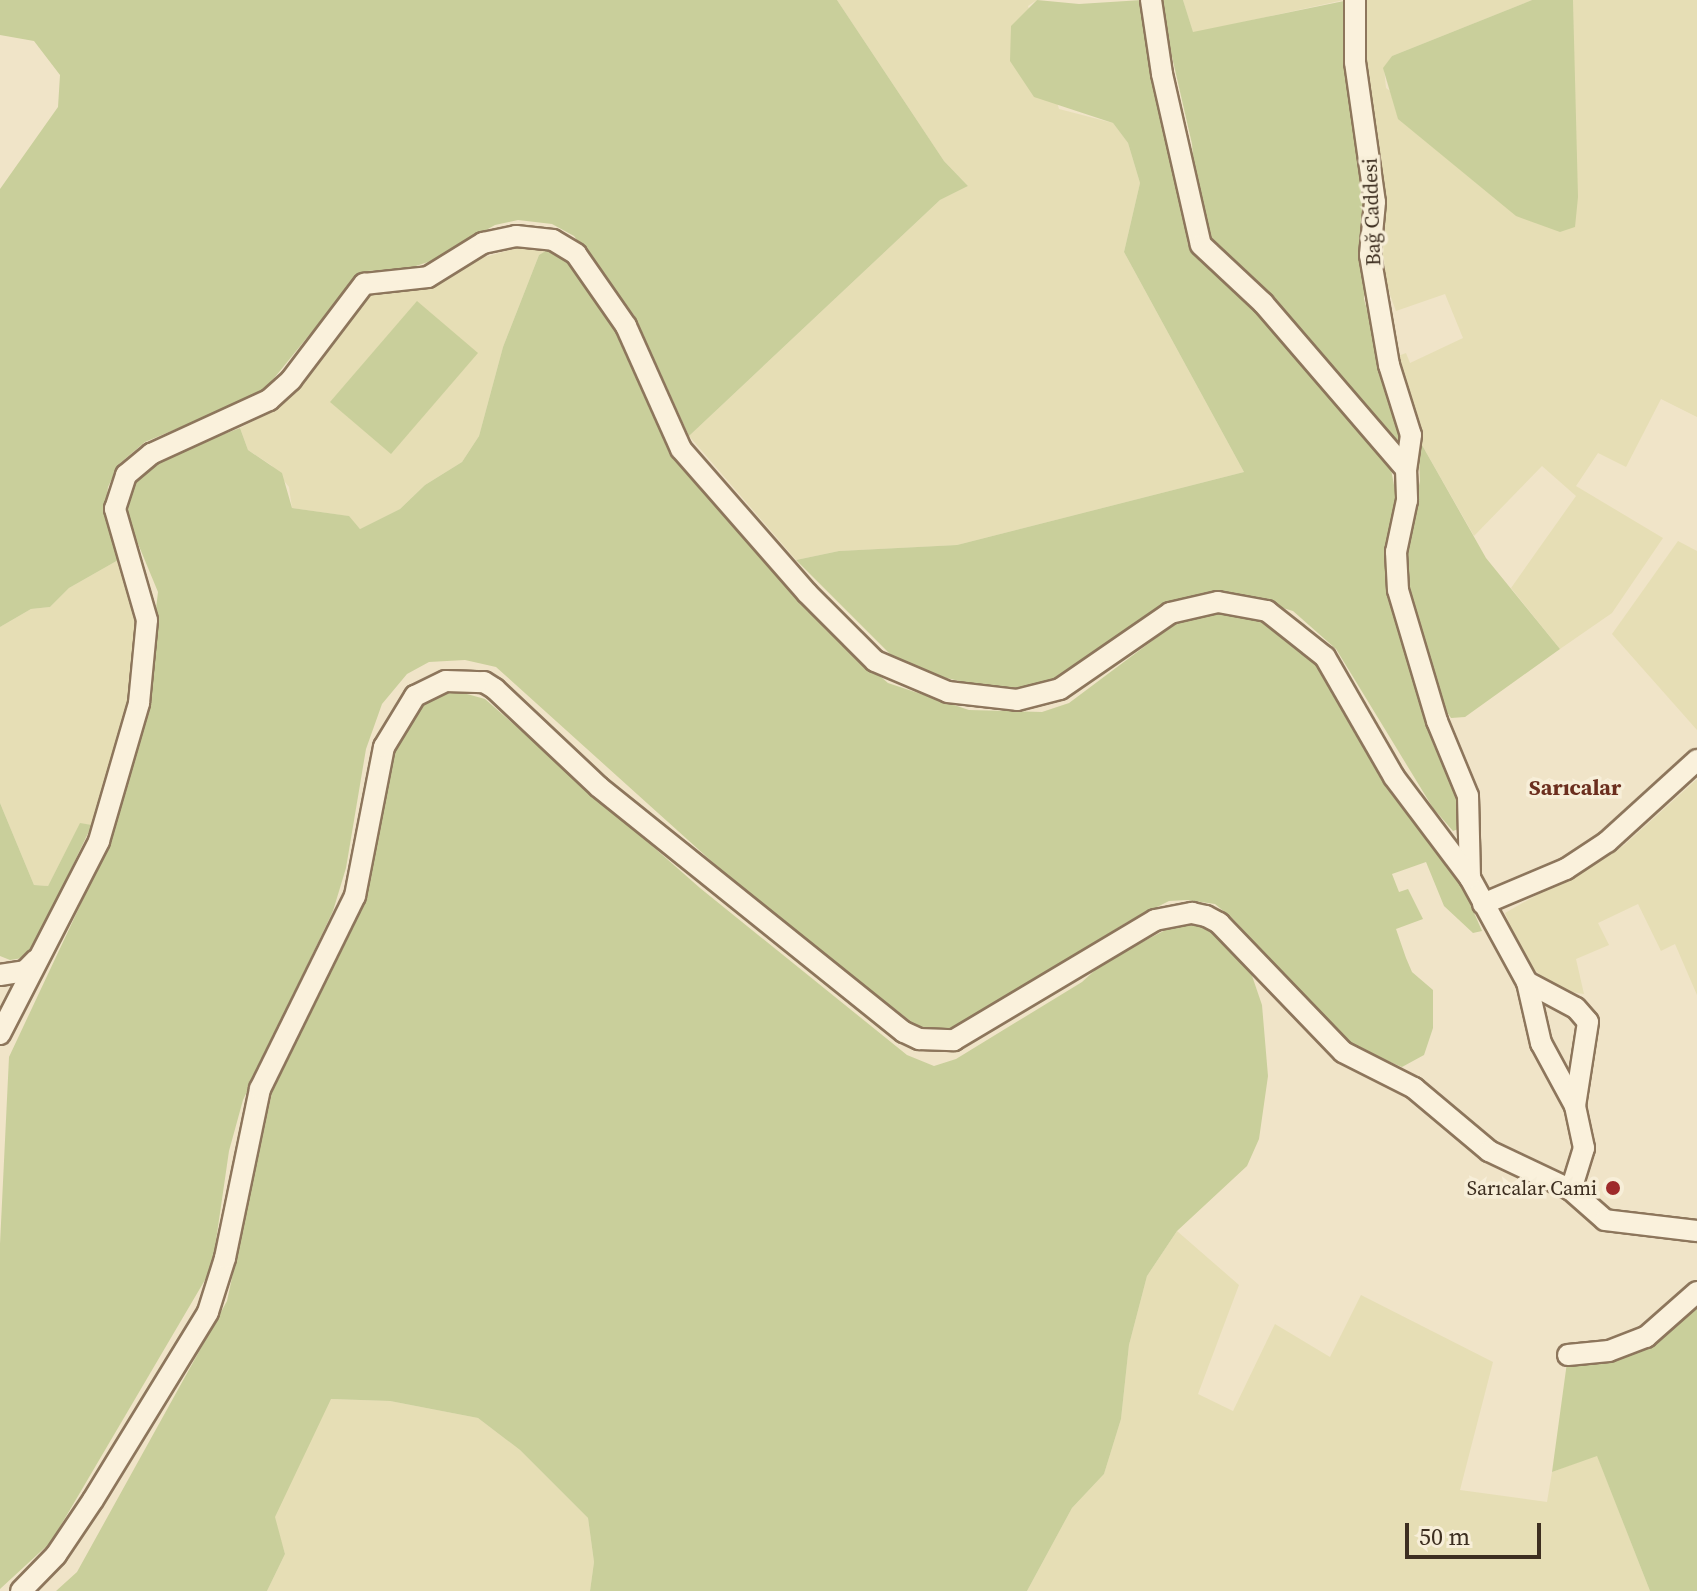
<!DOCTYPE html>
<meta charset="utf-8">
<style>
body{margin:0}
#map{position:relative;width:1697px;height:1591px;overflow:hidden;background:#f0e4c8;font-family:"Source Serif 4",serif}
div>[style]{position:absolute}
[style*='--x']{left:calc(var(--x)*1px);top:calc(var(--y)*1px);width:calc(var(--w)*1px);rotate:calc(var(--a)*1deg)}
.farmland>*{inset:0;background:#e6deb5}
.green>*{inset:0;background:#c9cf9b}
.roads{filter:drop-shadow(2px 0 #8d765c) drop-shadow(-2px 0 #8d765c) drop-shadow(0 2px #8d765c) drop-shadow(0 -2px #8d765c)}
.minor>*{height:20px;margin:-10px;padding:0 10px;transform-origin:10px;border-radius:10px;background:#faf1dc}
.dots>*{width:22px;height:22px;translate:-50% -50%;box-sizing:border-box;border:4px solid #f7eed8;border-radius:50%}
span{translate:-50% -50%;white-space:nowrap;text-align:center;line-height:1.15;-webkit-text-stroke:7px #f7eed8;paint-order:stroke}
.street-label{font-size:20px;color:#3d2e20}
.poi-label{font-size:20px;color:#3d2e20}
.right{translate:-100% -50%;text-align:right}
.neighbourhood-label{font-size:22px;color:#6b2e1e;font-weight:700}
.scale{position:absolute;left:1405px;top:1523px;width:136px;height:36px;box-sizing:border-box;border:4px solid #3d2e20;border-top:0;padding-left:10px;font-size:24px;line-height:28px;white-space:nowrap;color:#3d2e20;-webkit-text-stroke:6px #f7eed8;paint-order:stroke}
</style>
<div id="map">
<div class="farmland">
<div style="clip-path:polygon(837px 0,1037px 0,1028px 6px,1059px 109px,1113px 123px,1128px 143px,1140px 183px,1124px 252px,1244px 472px,957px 545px,839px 551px,796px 560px,689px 436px,940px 200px,968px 186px,944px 161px)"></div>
<div style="clip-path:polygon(1183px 0,1344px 0,1193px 33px)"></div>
<div style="clip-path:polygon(1358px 0,1532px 0,1392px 56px,1384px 68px,1386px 88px,1575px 227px,1573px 0,1697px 0,1697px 417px,1661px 399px,1626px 467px,1598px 453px,1576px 486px,1663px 538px,1612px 613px,1560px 649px,1511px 588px,1576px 496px,1542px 466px,1474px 536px,1418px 438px,1390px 359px,1406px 353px,1410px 363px,1463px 338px,1445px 294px,1396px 311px,1390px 295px,1377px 248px)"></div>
<div style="clip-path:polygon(525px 246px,549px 249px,539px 255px,503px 347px,479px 436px,462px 462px,425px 485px,400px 509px,360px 529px,348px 516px,292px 508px,289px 487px,271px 465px,248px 450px,240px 428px,275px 410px,370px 292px,435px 283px,474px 260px)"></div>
<div style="clip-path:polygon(1678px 541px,1697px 551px,1697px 730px,1612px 634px)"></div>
<div style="clip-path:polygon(120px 559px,137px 611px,139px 651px,132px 700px,92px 825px,80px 824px,48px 886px,34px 885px,0 803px,0 627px,31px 609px,50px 607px,69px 588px)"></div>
<div style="clip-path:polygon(1697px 779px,1697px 995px,1675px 944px,1661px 951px,1638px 904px,1598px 923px,1609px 945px,1576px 959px,1584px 994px,1558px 990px,1524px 961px,1505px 913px,1623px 846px)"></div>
<div style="clip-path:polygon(1177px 1231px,1239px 1285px,1198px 1394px,1233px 1411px,1275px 1324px,1330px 1357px,1361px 1295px,1493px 1362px,1460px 1490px,1547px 1502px,1552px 1472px,1597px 1455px,1650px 1591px,1027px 1591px,1072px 1508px,1104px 1474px,1121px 1419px,1129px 1345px,1147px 1276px)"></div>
<div style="clip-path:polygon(330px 1399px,390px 1401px,478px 1418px,520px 1450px,588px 1518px,594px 1562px,590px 1591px,267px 1591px,285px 1554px,274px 1517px)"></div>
</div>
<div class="green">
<div style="clip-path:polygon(0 0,837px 0,944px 161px,968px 186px,940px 200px,689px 436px,634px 315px,574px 236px,552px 224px,518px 220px,495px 225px,431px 261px,410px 268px,367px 271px,353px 281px,262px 393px,145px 442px,119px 464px,108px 487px,105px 512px,120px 559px,69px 588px,50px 607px,31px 609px,0 627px,0 189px,58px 107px,60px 75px,34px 41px,0 35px)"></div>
<div style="clip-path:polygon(1037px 0,1079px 4px,1142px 0,1188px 244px,1261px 312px,1390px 464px,1397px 501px,1384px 560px,1388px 582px,1433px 744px,1463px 809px,1461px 828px,1453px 831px,1433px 808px,1336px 649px,1293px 611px,1235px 594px,1202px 593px,1179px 601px,1064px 679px,1042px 687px,985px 687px,921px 672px,892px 656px,796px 560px,839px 551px,957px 545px,1244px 472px,1124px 252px,1140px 183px,1128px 143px,1113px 123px,1034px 97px,1010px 61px,1011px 26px)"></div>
<div style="clip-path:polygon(1159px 0,1183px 0,1193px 32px,1349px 0,1369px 176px,1364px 299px,1404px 443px,1399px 444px,1268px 300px,1212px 250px,1198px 216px,1192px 144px)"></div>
<div style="clip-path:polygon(1532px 0,1573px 0,1578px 197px,1575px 227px,1560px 232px,1516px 216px,1398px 119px,1383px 68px,1392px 56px)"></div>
<div style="clip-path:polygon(549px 249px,565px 254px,602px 304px,631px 355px,670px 455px,826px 630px,888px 683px,969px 710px,1042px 712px,1069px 703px,1176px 623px,1237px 610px,1255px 616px,1314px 659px,1355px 730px,1465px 892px,1482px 931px,1473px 933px,1444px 906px,1426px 862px,1392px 874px,1399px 892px,1408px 889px,1423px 919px,1396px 929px,1406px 958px,1412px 972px,1433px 990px,1433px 1028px,1424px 1055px,1402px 1067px,1346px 1043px,1233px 919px,1215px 904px,1187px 900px,1169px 901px,1127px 922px,962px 1025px,944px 1030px,917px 1026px,759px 904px,496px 667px,465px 660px,429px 662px,407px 674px,382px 704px,366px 749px,346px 868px,333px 911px,243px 1100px,229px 1151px,212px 1268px,51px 1542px,0 1589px,0 1244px,9px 1057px,102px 859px,140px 742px,158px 592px,129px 522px,125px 501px,131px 484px,174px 453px,240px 428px,248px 450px,282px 473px,292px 508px,349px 516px,360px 529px,400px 509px,425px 485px,462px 462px,479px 436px,503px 347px,539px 255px)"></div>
<div style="clip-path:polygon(417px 301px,478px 353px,391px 454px,330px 402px)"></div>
<div style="clip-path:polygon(1418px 438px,1486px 558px,1560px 649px,1465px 717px,1451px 718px,1444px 708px,1407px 585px,1407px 542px,1420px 481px)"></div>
<div style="clip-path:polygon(456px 691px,485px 699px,700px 888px,907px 1055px,934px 1066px,956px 1059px,1082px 982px,1104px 962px,1175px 925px,1199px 926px,1218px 936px,1248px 964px,1262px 1005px,1268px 1076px,1259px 1139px,1247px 1166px,1177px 1231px,1147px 1276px,1129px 1345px,1121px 1419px,1104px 1474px,1072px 1508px,1027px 1591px,590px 1591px,594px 1562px,588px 1518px,520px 1450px,478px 1418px,390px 1401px,331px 1399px,275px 1517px,285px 1554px,267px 1591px,56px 1591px,77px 1572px,227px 1301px,274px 1083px,363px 900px,392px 751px,418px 703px)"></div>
<div style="clip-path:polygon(0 803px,34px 885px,48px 886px,80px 823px,92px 825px,35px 944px,23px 958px,10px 960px,0 956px)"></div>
<div style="clip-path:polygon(1697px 1292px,1697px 1591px,1650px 1591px,1597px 1456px,1552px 1472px,1568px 1355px,1609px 1351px)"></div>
</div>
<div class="roads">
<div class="minor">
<div style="--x:1151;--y:0;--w:75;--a:81.5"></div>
<div style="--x:1162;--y:74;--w:175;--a:77.2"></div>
<div style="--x:1201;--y:245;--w:85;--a:43.1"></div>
<div style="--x:1263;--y:303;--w:219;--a:49.3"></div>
<div style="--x:1406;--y:469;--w:31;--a:88"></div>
<div style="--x:1407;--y:500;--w:53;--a:101.9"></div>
<div style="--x:1396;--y:552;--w:38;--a:87"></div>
<div style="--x:1398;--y:590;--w:137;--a:73.4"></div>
<div style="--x:1437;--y:721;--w:81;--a:67.5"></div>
<div style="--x:1468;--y:796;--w:82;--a:88.6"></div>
<div style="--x:1470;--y:878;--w:119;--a:61.3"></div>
<div style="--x:1527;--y:982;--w:63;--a:77.1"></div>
<div style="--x:1541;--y:1043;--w:72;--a:61.6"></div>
<div style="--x:1355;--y:0;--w:62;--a:90"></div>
<div style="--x:1355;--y:62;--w:141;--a:81.9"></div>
<div style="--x:1375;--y:202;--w:53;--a:95.4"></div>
<div style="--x:1370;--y:255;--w:112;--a:80.2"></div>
<div style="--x:1389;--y:365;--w:73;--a:72.6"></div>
<div style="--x:1411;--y:435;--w:34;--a:98"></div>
<div style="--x:1483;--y:904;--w:90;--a:-22.9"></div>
<div style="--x:1566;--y:869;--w:49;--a:-33.4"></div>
<div style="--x:1607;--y:842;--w:122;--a:-42.3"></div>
<div style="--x:0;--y:975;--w:25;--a:-9"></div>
<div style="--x:25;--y:971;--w:16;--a:-45"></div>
<div style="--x:1527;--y:982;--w:55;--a:28"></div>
<div style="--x:1576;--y:1008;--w:18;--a:49"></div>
<div style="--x:1588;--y:1022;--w:85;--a:98.8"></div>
<div style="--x:1575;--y:1106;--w:43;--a:77.9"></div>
<div style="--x:1584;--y:1148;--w:44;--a:107.2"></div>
<div style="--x:1571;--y:1190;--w:45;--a:41.4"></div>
<div style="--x:1605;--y:1220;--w:93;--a:6.8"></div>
<div style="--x:0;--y:1034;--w:217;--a:-62.8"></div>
<div style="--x:99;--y:841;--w:144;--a:-73.8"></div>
<div style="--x:139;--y:703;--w:83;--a:-84.5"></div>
<div style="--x:147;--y:620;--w:116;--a:-106.1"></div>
<div style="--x:115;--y:509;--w:36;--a:-72"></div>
<div style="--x:126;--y:475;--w:33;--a:-40"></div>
<div style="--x:151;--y:454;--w:130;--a:-24.6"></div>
<div style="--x:269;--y:400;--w:30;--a:-42"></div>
<div style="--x:291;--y:380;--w:121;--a:-52.8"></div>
<div style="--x:364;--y:284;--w:64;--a:-6.2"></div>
<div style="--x:428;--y:277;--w:65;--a:-31.7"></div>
<div style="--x:483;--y:243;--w:34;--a:-12"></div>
<div style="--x:516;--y:236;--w:37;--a:6"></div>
<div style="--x:553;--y:240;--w:27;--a:31"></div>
<div style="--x:576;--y:254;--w:88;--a:55.2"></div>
<div style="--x:626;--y:326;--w:135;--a:65.9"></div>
<div style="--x:681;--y:449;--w:191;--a:48.8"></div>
<div style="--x:807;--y:593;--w:96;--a:45"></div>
<div style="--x:875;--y:661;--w:79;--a:23"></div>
<div style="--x:948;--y:692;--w:69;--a:6.6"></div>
<div style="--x:1017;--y:700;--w:44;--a:-14.3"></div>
<div style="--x:1060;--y:689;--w:134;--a:-34.6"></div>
<div style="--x:1170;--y:613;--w:49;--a:-12.9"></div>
<div style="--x:1218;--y:602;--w:50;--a:10.4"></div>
<div style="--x:1267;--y:611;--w:74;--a:38.4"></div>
<div style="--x:1325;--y:657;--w:138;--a:60.1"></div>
<div style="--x:1394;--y:777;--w:126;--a:53"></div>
<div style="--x:1568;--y:1355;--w:41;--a:-5.6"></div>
<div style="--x:1609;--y:1351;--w:40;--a:-21"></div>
<div style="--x:1646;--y:1337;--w:68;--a:-41.4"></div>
<div style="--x:21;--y:1591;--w:50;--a:-45.8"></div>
<div style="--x:56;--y:1555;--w:66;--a:-56.1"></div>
<div style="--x:93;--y:1500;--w:220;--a:-58.5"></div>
<div style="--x:208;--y:1312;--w:57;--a:-72.5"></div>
<div style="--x:225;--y:1258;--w:173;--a:-78.3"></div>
<div style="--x:260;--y:1089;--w:215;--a:-63.8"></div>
<div style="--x:355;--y:896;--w:152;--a:-79"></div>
<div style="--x:384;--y:747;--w:60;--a:-58.7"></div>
<div style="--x:415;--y:696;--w:34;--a:-26"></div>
<div style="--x:446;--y:681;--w:38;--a:2"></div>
<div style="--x:484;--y:682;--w:13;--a:32"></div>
<div style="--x:495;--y:689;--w:143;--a:43.3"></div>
<div style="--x:599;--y:787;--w:391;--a:38.8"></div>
<div style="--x:904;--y:1032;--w:17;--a:25"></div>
<div style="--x:919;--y:1039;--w:35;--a:2"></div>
<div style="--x:954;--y:1040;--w:234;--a:-30.8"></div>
<div style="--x:1155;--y:920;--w:38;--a:-11"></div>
<div style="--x:1192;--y:913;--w:14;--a:12"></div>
<div style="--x:1206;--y:916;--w:15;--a:28"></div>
<div style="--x:1219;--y:923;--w:179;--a:46.1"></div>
<div style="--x:1343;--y:1052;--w:80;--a:26.9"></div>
<div style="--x:1414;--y:1088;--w:98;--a:40"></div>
<div style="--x:1489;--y:1151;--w:91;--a:25.4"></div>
</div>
</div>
<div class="dots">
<div style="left:1613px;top:1188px;background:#9e2a2b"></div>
</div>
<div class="street-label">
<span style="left:1372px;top:212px;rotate:-92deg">Bağ Caddesi</span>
</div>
<div class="poi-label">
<span class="right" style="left:1597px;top:1188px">Sarıcalar Cami</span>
</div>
<div class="neighbourhood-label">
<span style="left:1575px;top:788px">Sarıcalar</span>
</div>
<div class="scale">50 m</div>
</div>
